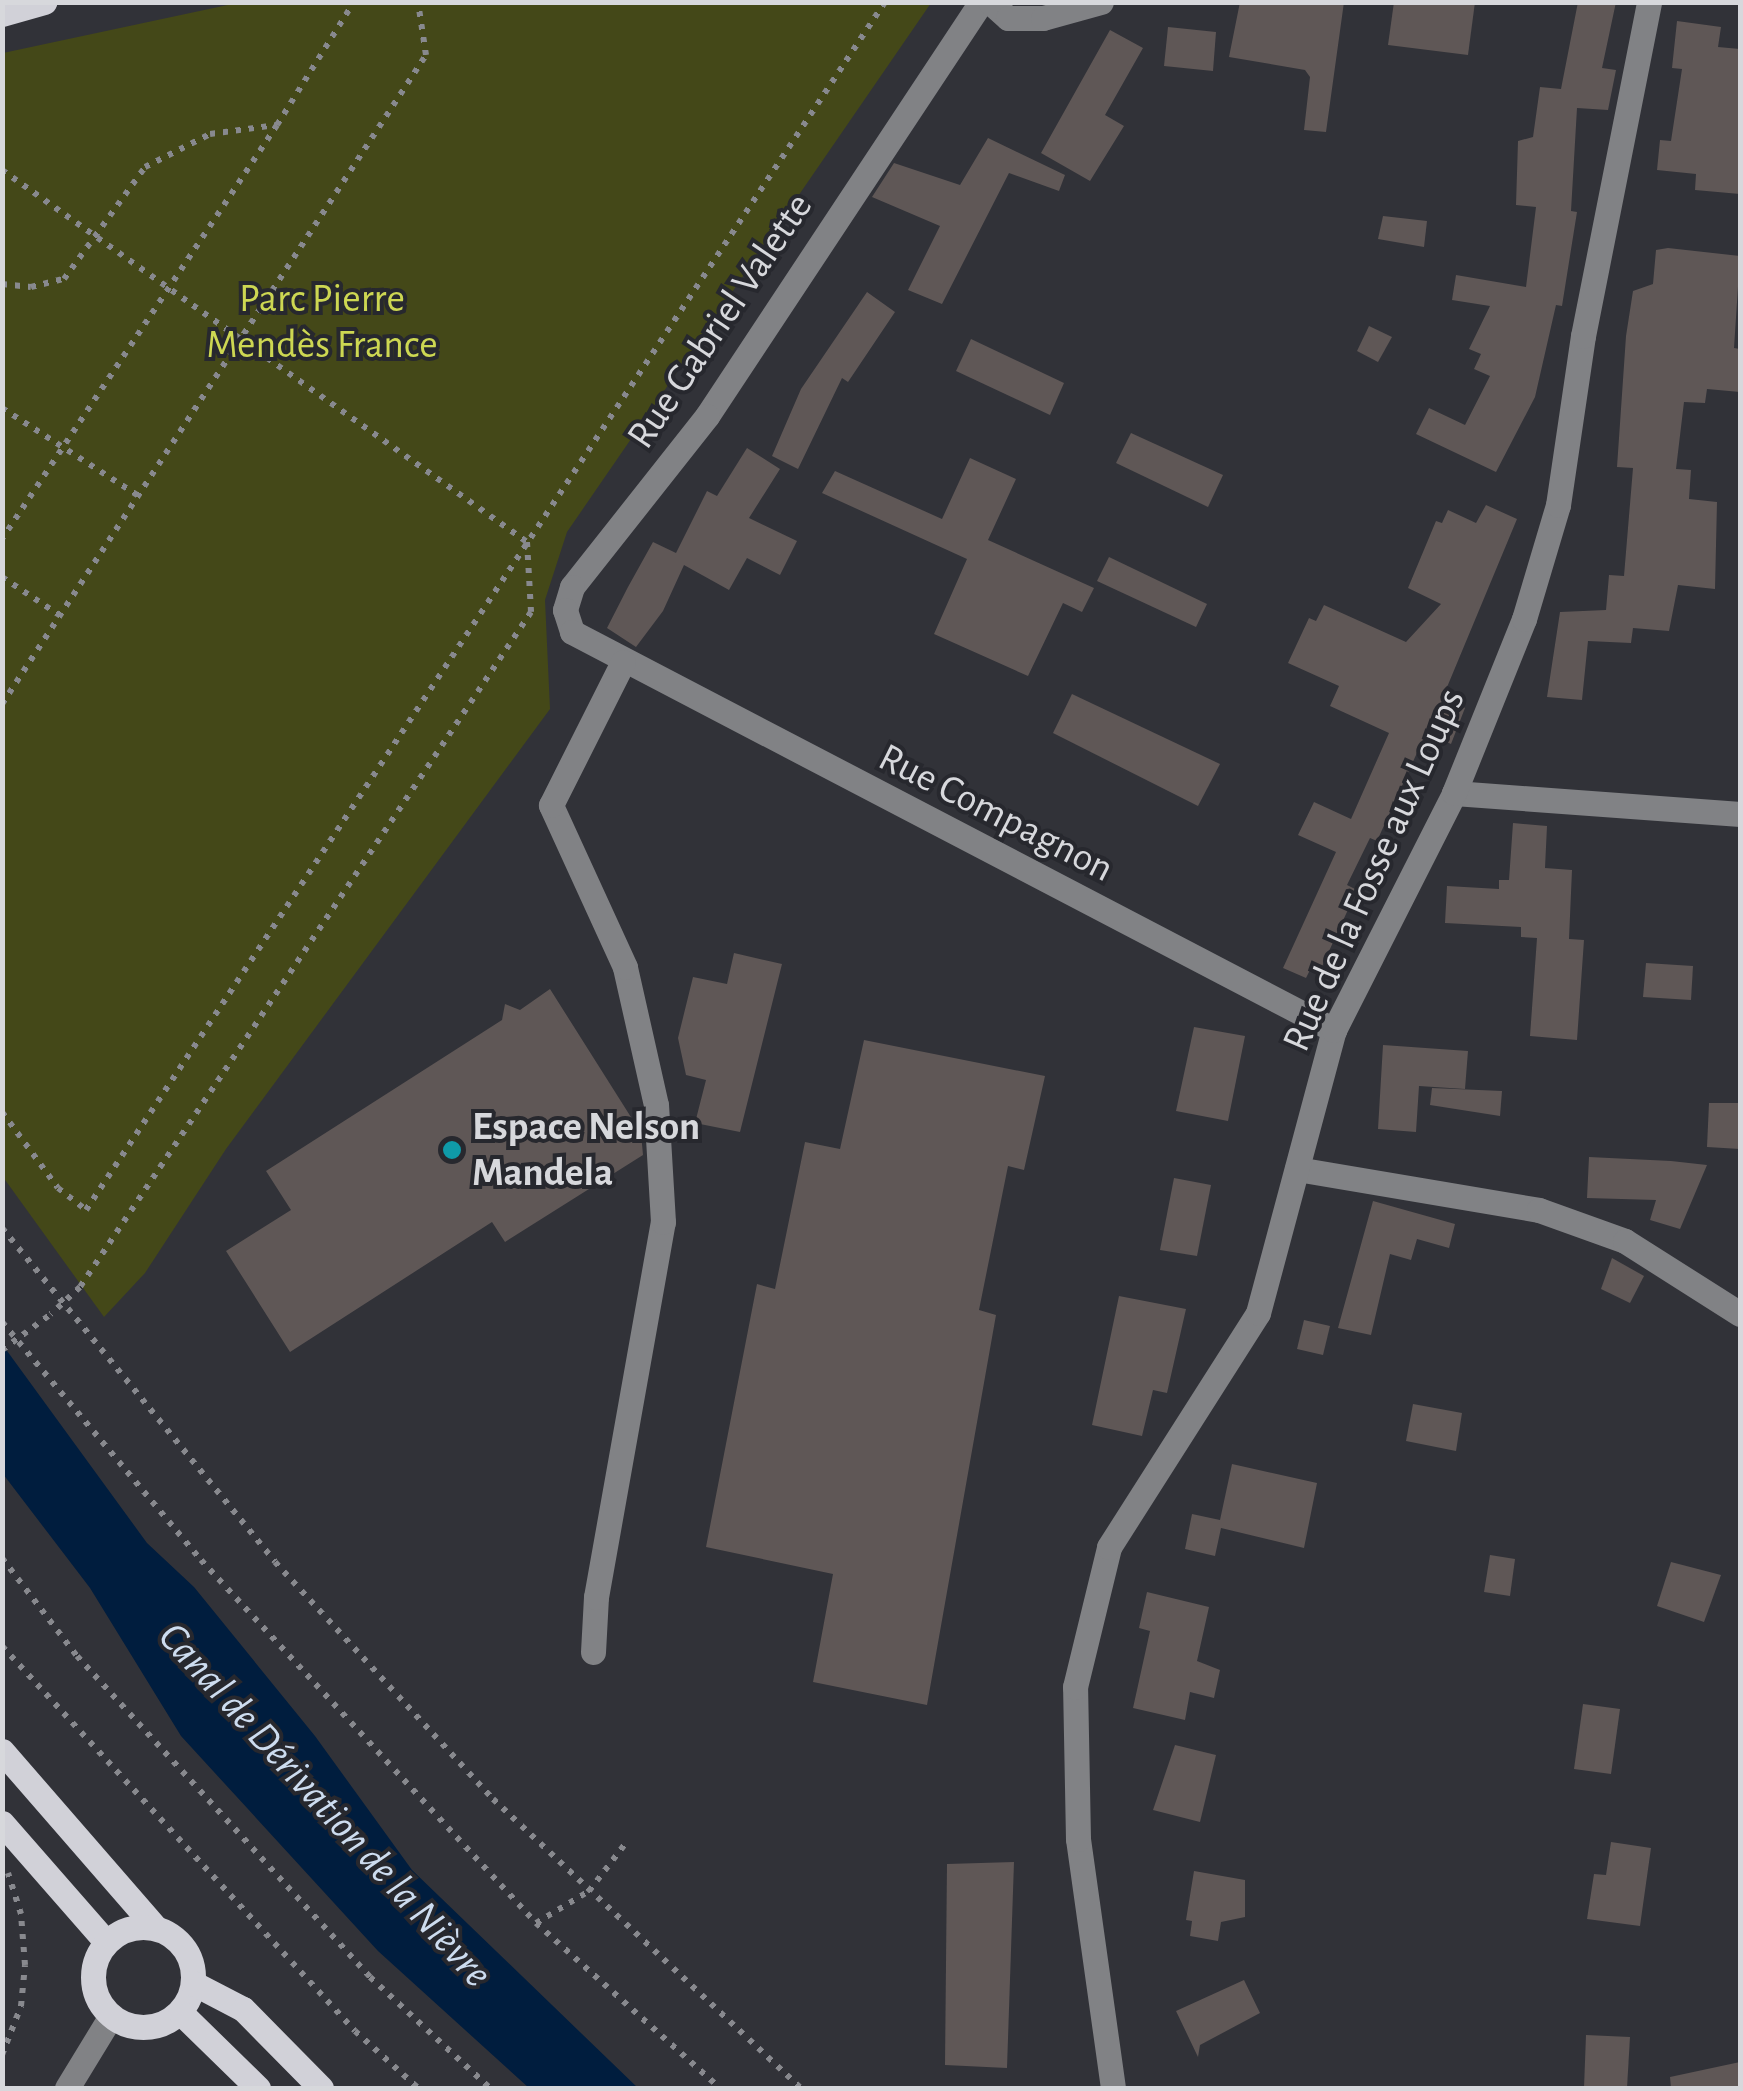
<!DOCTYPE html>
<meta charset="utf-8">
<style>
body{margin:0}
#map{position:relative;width:1743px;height:2091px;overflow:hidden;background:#313238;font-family:"Alegreya Sans",sans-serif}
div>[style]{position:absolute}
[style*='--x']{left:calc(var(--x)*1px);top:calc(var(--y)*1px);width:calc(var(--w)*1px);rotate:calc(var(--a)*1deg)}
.green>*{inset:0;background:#444818}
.water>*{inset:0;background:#001d3e}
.building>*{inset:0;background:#5f5756}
.path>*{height:6px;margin-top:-3px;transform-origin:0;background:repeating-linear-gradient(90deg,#88898e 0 5px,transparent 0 13px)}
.minor>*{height:25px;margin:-12.5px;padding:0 12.5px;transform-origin:12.5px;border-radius:12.5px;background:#818285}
.major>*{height:25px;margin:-12.5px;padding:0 12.5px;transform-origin:12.5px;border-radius:12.5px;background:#d1d1d8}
.major>.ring{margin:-12.5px;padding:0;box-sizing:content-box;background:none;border:25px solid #d1d1d8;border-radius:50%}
.path-bridge>*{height:6px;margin-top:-3px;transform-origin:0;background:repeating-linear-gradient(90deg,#88898e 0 5px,transparent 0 13px)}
.dots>*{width:28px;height:28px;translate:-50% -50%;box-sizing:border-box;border:5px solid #27282e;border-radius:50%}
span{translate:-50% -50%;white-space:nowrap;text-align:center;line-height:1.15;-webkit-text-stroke:8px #27282e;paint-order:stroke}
.park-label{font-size:40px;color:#cdd752}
.street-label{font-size:40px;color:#d7d8dc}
.poi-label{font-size:40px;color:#d7d8dc;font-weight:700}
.left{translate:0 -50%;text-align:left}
.water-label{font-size:42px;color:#cddcef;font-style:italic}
.frame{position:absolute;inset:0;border:5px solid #d7d8dc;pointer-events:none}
</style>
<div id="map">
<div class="green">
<div style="clip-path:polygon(237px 3px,931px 3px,567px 532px,545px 600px,550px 709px,226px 1149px,145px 1273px,104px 1317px,3px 1177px,3px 53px)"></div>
</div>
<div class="water">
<div style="clip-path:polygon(2px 1344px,147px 1543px,194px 1587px,315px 1736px,412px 1870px,638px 2088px,529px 2088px,378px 1951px,181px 1736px,90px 1588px,3px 1474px)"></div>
</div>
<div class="building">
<div style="clip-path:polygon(1240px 2px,1344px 2px,1326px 132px,1304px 130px,1310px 77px,1305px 70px,1229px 57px)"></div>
<div style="clip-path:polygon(1394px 2px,1475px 2px,1468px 55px,1388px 45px)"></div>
<div style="clip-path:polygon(1578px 2px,1616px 2px,1602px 68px,1616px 70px,1608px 110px,1577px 108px,1571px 211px,1577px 212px,1562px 306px,1556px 305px,1535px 397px,1496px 472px,1416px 434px,1429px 408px,1465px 425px,1490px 376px,1474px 369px,1481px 354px,1469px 349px,1490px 306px,1452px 300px,1456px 275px,1526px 287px,1536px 207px,1516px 205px,1518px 141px,1533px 137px,1540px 87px,1561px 89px)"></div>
<div style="clip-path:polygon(1677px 21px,1721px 27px,1718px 47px,1740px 49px,1740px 194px,1695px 190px,1696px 174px,1657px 170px,1660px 140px,1671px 141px,1682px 69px,1672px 68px)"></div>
<div style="clip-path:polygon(1168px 27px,1216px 32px,1213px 71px,1164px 66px)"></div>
<div style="clip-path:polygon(1110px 30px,1143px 48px,1105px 115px,1124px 126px,1090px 181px,1041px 153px)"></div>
<div style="clip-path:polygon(988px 138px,1065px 175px,1059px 191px,1009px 173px,942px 304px,908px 290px,940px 226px,872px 197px,894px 163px,960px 185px)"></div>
<div style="clip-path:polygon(1383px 216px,1427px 221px,1424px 247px,1378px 239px)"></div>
<div style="clip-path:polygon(1668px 248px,1740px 256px,1734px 348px,1740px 349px,1740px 392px,1707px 389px,1705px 403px,1684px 402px,1676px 469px,1691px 470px,1689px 499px,1717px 502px,1715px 589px,1678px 585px,1669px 631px,1633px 628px,1631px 643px,1588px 641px,1582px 700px,1547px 697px,1560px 612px,1606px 610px,1609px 575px,1624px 576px,1633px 468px,1617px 467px,1626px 336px,1633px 291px,1653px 284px,1656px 250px)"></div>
<div style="clip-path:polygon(867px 292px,895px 312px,848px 382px,842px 378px,798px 469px,772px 456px,801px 389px)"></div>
<div style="clip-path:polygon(1369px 326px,1392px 337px,1378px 362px,1357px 351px)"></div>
<div style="clip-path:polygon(971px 339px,1064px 383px,1050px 415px,956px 371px)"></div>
<div style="clip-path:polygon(1131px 433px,1223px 475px,1208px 507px,1116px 463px)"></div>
<div style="clip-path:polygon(747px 448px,780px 469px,749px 518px,797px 541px,780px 575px,747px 558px,729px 590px,684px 565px,663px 611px,636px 647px,607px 628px,628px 587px,653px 542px,676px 553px,707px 491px,717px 496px)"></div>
<div style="clip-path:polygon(970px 458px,1016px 479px,988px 540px,1094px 588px,1082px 612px,1063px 603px,1028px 676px,934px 634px,967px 559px,822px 493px,835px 471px,942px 519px)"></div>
<div style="clip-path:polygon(1486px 505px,1517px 519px,1445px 692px,1465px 708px,1451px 744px,1426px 733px,1377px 841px,1370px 838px,1347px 885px,1357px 890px,1319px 973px,1310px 970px,1306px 978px,1283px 968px,1336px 852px,1298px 835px,1314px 802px,1351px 819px,1389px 733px,1330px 706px,1339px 686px,1288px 663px,1309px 618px,1316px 621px,1324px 605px,1406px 642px,1441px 604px,1408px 588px,1436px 521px,1442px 523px,1448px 510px,1476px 523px)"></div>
<div style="clip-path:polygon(1109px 557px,1207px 604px,1196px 627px,1097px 581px)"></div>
<div style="clip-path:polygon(1072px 694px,1220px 764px,1198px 806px,1053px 733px)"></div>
<div style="clip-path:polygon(1513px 823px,1547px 826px,1545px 868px,1572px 870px,1569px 939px,1584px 940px,1577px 1040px,1530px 1036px,1537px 938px,1521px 937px,1521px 927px,1445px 923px,1447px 886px,1499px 889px,1499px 880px,1509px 880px)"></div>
<div style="clip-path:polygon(734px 953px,782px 964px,740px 1132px,695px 1123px,706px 1080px,686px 1075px,678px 1038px,693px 977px,727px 984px)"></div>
<div style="clip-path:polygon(1646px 963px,1693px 966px,1691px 1000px,1643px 997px)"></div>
<div style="clip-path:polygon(550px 989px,641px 1133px,643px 1155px,505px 1242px,492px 1222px,290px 1352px,226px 1251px,291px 1210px,266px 1171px,502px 1020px,505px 1004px,520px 1010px)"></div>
<div style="clip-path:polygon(1194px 1027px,1245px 1036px,1228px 1121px,1176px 1111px)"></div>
<div style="clip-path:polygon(864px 1040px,1045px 1076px,1024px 1170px,1008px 1166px,979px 1310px,996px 1315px,927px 1705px,813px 1682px,833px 1574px,706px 1547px,757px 1284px,775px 1289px,805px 1142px,840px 1149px)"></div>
<div style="clip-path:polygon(1383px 1045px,1468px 1051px,1465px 1089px,1419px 1086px,1416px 1132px,1378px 1129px)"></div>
<div style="clip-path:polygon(1432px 1088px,1502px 1091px,1500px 1116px,1430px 1105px)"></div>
<div style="clip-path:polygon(1709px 1103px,1740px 1103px,1740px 1149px,1707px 1147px)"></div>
<div style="clip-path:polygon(1589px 1157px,1671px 1161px,1707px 1165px,1680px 1229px,1650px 1220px,1656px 1200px,1587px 1198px)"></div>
<div style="clip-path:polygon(1174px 1178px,1211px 1185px,1197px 1256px,1160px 1250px)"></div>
<div style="clip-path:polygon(1373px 1201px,1455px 1224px,1449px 1248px,1417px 1239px,1411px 1260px,1390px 1254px,1371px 1335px,1338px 1328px)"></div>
<div style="clip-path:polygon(1612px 1258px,1644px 1276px,1630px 1303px,1601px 1289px)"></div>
<div style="clip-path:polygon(1119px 1296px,1186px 1309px,1167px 1393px,1153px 1390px,1142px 1436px,1092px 1425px)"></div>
<div style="clip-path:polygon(1304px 1320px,1330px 1326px,1323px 1355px,1297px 1349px)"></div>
<div style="clip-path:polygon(1413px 1404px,1462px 1413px,1456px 1451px,1406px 1441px)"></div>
<div style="clip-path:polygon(1232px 1464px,1317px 1483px,1304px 1548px,1221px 1528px,1215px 1556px,1185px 1549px,1192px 1514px,1220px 1520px)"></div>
<div style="clip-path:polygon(1490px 1555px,1515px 1559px,1510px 1596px,1484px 1592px)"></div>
<div style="clip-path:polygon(1671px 1562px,1721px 1575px,1704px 1622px,1657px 1606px)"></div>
<div style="clip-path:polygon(1147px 1592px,1209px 1607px,1197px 1661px,1220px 1670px,1214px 1698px,1190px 1692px,1185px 1720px,1133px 1708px,1150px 1631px,1139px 1628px)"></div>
<div style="clip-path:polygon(1583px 1704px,1620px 1709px,1611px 1774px,1574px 1769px)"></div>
<div style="clip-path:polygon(1175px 1745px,1216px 1755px,1200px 1822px,1153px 1810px)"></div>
<div style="clip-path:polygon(1611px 1842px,1651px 1848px,1640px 1926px,1587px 1919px,1594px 1874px,1606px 1875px)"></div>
<div style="clip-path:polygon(1014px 1862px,1007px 2068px,945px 2065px,947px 1864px)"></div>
<div style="clip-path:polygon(1194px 1871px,1245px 1880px,1245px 1917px,1221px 1922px,1218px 1941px,1190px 1936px,1192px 1921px,1186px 1920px)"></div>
<div style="clip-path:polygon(1244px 1980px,1260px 2013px,1200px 2045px,1198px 2057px,1176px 2011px)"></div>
<div style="clip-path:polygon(1586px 2035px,1630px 2037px,1627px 2088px,1584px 2088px)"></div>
<div style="clip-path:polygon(1740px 2062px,1740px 2088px,1671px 2088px,1670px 2077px)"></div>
</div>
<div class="path">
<div style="--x:277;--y:125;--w:145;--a:-58"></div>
<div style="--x:2;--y:170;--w:643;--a:35.32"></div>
<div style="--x:527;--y:542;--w:70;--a:86.7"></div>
<div style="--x:531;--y:612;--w:812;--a:123.75"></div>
<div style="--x:80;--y:1287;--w:40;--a:137"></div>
<div style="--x:2;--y:284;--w:29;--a:6"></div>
<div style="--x:31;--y:287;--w:34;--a:-14"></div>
<div style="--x:64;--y:279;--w:138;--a:-54.1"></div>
<div style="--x:145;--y:167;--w:73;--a:-26.9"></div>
<div style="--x:210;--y:134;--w:68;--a:-7.7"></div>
<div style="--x:277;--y:125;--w:497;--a:123.6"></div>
<div style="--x:2;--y:408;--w:164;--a:32.8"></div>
<div style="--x:2;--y:577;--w:71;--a:33.5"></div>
<div style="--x:2;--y:704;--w:775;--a:-56.84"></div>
<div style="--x:426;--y:55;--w:54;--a:-98.6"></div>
<div style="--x:2;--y:1112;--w:94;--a:53.6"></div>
<div style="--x:58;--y:1188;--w:36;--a:38"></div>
<div style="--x:86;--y:1210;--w:1448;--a:-56.52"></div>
<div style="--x:2;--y:1228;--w:431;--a:50.7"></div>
<div style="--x:275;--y:1562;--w:322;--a:47.4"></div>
<div style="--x:493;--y:1799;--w:422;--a:43.2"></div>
<div style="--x:2;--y:1322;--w:310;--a:50.1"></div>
<div style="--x:201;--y:1560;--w:494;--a:47.3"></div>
<div style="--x:536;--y:1923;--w:247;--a:41.9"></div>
<div style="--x:2;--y:1558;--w:123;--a:52.6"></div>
<div style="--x:77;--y:1656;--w:435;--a:47.6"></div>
<div style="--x:370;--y:1977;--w:163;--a:42.8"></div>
<div style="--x:2;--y:1646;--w:522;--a:47.48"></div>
<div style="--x:355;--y:2031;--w:85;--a:42.1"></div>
<div style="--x:536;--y:1923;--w:62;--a:-31.1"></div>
<div style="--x:589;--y:1891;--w:59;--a:-52.5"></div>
<div style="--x:2;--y:2055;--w:53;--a:-68.8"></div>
<div style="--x:21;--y:2006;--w:41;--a:-84.4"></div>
<div style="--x:25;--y:1965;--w:51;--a:-94.5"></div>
<div style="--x:21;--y:1914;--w:43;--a:-107.6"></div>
</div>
<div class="minor">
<div style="--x:981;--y:2;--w:496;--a:123.5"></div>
<div style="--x:707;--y:416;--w:218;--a:128.3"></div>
<div style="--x:572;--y:587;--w:24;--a:107"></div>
<div style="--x:565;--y:610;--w:23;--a:72"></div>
<div style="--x:572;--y:632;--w:860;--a:27.58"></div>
<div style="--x:990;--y:2;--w:24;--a:42"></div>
<div style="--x:1008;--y:18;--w:35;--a:0"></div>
<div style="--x:1043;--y:18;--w:60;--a:-15.4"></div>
<div style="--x:1454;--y:793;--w:287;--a:4.2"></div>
<div style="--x:1297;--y:1169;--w:245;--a:9.6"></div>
<div style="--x:1539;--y:1210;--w:91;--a:19.8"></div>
<div style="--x:1625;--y:1241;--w:136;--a:32.4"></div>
<div style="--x:593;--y:1652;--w:55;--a:-86.9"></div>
<div style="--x:596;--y:1597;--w:381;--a:-79.9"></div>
<div style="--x:663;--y:1222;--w:117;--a:-93.4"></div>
<div style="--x:656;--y:1105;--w:141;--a:-102.7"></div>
<div style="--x:625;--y:967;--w:178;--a:-114.6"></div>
<div style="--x:551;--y:805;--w:160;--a:-63.3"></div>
<div style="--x:67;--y:2088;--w:84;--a:-58.6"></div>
<div style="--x:1113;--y:2088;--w:251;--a:-98"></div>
<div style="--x:1078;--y:1839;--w:152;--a:-91.1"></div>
<div style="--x:1075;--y:1687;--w:144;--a:-76.3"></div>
<div style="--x:1109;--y:1547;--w:277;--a:-57.5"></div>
<div style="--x:1258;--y:1313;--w:293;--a:-75"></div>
<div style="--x:1334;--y:1030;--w:266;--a:-63.1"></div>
<div style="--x:1454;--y:793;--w:188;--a:-68.1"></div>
<div style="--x:1524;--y:619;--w:119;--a:-73.4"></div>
<div style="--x:1558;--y:505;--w:171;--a:-81.6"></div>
<div style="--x:1583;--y:336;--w:340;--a:-78.8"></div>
</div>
<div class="major">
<div style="--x:2;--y:14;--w:44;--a:-15.9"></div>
<div style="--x:2;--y:1751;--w:235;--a:49"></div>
<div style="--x:2;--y:1823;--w:158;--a:48.8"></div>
<div class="ring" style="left:93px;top:1927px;width:75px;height:75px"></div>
<div style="--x:193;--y:1983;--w:56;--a:27.5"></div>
<div style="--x:243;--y:2009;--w:111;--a:45.4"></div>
<div style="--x:180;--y:2012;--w:109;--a:44.3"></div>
</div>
<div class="path-bridge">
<div style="--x:2;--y:1350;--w:61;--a:-36.3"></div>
</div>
<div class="dots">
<div style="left:452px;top:1150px;background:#0f9aa8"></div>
</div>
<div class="park-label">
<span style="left:322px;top:322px">Parc Pierre<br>Mendès France</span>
</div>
<div class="street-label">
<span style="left:720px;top:321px;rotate:-56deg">Rue Gabriel Valette</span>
<span style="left:996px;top:813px;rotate:27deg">Rue Compagnon</span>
<span style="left:1374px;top:870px;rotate:-66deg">Rue de la Fosse aux Loups</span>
</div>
<div class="poi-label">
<span class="left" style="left:472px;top:1150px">Espace Nelson<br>Mandela</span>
</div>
<div class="water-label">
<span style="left:325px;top:1805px;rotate:48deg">Canal de Dérivation de la Nièvre</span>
</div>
<div class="frame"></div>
</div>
